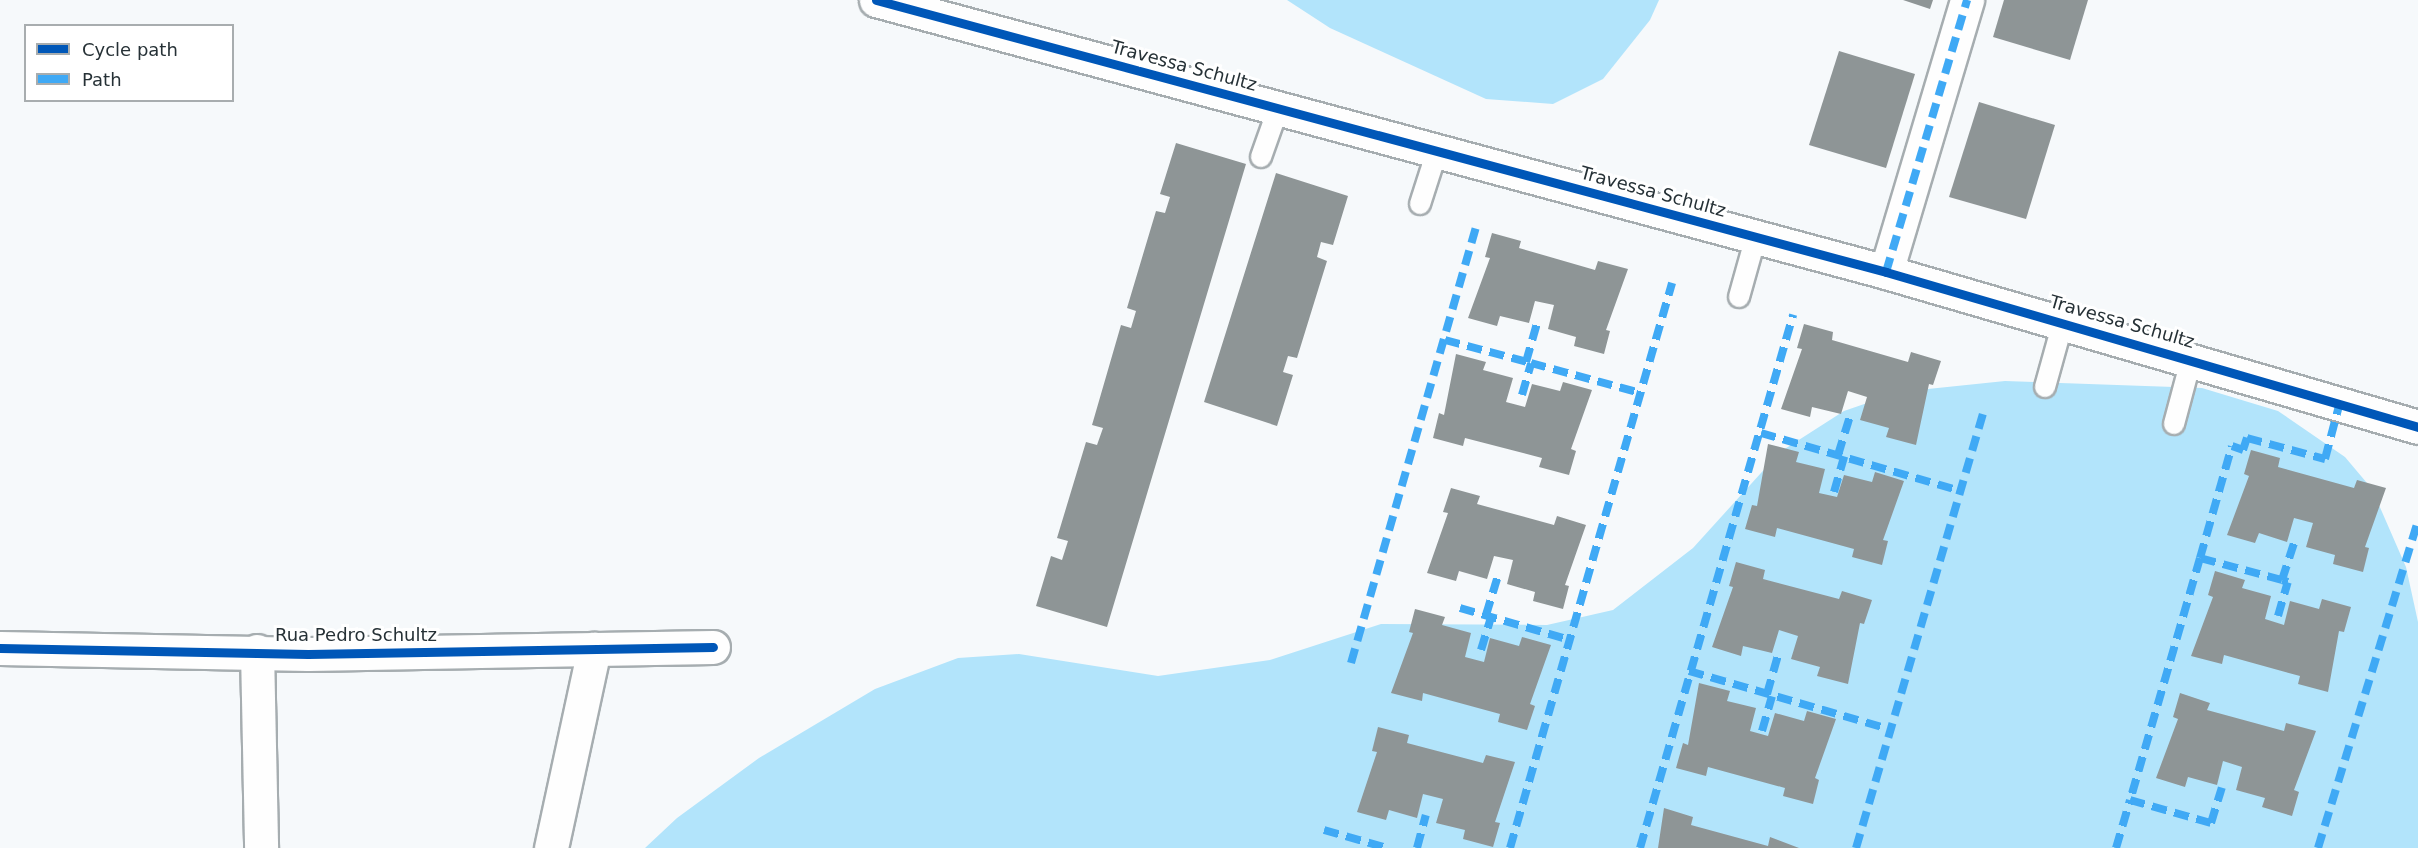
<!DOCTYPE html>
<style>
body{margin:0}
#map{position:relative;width:2418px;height:848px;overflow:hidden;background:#f6f9fb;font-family:"DejaVu Sans",sans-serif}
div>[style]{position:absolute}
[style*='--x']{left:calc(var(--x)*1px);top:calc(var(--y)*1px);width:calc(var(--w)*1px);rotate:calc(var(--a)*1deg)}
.forest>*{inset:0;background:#b2e4fb}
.building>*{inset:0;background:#8e9596}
.roads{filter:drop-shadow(2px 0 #a6adb0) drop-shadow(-2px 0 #a6adb0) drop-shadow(0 2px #a6adb0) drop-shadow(0 -2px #a6adb0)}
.lane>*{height:20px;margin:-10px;padding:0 10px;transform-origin:10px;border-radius:10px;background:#fefefe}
.street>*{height:33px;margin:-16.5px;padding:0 16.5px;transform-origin:16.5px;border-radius:16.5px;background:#fefefe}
.quiet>*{height:8px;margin-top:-4px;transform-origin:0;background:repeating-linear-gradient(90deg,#3fa9f5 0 15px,transparent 0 23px)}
.cycleway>*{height:9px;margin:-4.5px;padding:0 4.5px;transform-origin:4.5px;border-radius:4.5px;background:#0057b8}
span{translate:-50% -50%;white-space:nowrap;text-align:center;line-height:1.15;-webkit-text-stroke:6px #fff;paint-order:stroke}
.street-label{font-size:18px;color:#263136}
.legend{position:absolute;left:24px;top:24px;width:210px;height:78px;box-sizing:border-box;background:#fff;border:2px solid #a8adaf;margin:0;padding:8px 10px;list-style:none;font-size:18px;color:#263136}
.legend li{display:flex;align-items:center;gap:12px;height:30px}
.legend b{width:30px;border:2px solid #a8adaf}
</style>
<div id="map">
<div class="forest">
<div style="clip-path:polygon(1287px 0,1659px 0,1650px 20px,1603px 79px,1553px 104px,1486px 99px,1330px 28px)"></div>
<div style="clip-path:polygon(2005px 381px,2202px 388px,2278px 411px,2345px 457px,2372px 489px,2406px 567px,2418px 622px,2418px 848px,645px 848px,677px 818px,759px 758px,875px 689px,958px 658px,1019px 654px,1158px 676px,1270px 660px,1381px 624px,1547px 625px,1613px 610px,1693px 548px,1780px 452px,1844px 411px,1899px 392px)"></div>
</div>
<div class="building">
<div style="clip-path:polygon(1903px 0,1933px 0,1930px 9px)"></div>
<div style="clip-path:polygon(2004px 0,2088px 0,2070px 60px,1993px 37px)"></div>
<div style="clip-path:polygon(1839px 51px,1915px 74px,1886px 168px,1809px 145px)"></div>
<div style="clip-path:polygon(1979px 102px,2055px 125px,2026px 219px,1949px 197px)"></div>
<div style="clip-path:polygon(1176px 143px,1246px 164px,1107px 627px,1036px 606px,1051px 556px,1062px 560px,1068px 541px,1057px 538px,1086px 442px,1097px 445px,1103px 428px,1092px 425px,1121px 325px,1131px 328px,1136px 311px,1127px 308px,1156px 211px,1165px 213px,1170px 197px,1160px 194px)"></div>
<div style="clip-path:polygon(1276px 173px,1348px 196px,1333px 245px,1321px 242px,1317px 257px,1327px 261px,1297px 358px,1288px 356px,1283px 372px,1293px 375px,1277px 426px,1204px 402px)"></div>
<div style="clip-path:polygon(1492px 233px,1521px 241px,1519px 248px,1595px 270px,1598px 261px,1628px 269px,1606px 330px,1610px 331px,1604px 354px,1574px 346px,1576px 337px,1548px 329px,1554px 305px,1535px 301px,1529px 323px,1500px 316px,1497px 326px,1468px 318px,1490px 258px,1485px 257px)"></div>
<div style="clip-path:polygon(1804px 324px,1833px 332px,1832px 340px,1908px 362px,1911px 352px,1941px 361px,1933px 385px,1929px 384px,1916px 445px,1886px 437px,1889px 428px,1860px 420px,1867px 397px,1848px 391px,1841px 414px,1812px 407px,1810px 417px,1781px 409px,1802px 349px,1797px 348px)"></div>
<div style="clip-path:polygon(1456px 354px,1486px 362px,1483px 370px,1513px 378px,1506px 402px,1525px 407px,1532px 384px,1560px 391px,1563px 382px,1592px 390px,1571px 449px,1576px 451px,1569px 475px,1539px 467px,1542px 458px,1465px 438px,1463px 446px,1433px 438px,1439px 413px,1444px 415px)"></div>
<div style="clip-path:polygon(1768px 444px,1799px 452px,1796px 462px,1825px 469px,1819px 493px,1837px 497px,1844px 475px,1872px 482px,1875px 472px,1904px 481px,1883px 540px,1888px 541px,1882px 565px,1852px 557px,1854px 549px,1777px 528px,1775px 537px,1745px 529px,1752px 505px,1757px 506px)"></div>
<div style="clip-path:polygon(2251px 450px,2280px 458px,2278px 467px,2354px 488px,2357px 480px,2386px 488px,2365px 547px,2369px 548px,2363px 572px,2333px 564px,2335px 555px,2306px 547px,2313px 523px,2294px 518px,2287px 542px,2259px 533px,2255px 543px,2227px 535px,2249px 476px,2244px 474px)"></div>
<div style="clip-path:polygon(1451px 488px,1480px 496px,1477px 504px,1554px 525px,1557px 516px,1586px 525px,1565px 585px,1569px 586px,1563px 609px,1533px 601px,1535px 592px,1507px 584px,1513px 560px,1494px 556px,1487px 579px,1459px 571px,1456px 581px,1427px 573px,1448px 513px,1443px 512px)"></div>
<div style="clip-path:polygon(1736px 562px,1765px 570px,1763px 579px,1839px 599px,1842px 591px,1872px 600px,1864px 624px,1860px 623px,1848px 684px,1817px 676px,1820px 667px,1791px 659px,1798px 636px,1779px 630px,1772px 653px,1743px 646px,1741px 656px,1712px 647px,1733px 587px,1729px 586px)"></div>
<div style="clip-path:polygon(2215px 571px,2245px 580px,2242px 588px,2271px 596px,2265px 619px,2284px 625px,2290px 601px,2319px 609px,2322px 599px,2351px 607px,2344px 632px,2339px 631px,2328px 692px,2298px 684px,2300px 676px,2224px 655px,2222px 664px,2191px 656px,2213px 597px,2208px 595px)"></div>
<div style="clip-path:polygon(1415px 609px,1445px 617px,1442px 625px,1471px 633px,1465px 657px,1484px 662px,1490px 638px,1519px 646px,1522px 637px,1551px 645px,1530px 704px,1535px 706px,1527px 730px,1498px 722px,1500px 714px,1423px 693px,1422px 701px,1391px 693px,1413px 633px,1409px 632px)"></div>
<div style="clip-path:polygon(1699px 683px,1730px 691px,1727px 701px,1756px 708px,1750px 731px,1768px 736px,1775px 713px,1804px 721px,1807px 711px,1836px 719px,1815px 778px,1819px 780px,1813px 804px,1783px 796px,1785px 788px,1708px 767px,1706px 776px,1676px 768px,1683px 743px,1688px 745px)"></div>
<div style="clip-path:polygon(2180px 693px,2210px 703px,2207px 710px,2284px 731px,2286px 723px,2316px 731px,2294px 790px,2299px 792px,2292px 816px,2262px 807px,2265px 798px,2236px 790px,2242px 767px,2223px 761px,2217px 785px,2188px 777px,2185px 787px,2156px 778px,2178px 719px,2173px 717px)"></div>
<div style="clip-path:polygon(1378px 727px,1409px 735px,1407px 743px,1483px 763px,1486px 755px,1515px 762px,1495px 822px,1500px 823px,1493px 847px,1463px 839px,1465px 830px,1436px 823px,1443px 799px,1423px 794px,1417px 818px,1389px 810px,1386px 820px,1357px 812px,1377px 752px,1372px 751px)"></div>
<div style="clip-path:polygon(1664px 808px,1693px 817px,1691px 825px,1768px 846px,1770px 837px,1799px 848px,1658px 848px)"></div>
</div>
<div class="roads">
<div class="lane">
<div style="--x:1261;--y:157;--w:51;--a:-70.5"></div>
<div style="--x:1420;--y:204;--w:56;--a:-72.2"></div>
<div style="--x:1739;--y:297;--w:63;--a:-74.4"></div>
<div style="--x:2045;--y:387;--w:67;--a:-74.5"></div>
<div style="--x:2174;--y:424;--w:66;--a:-75.1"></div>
</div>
<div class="street">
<div style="--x:876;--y:0;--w:1046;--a:15.07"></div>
<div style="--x:1886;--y:272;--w:554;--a:16.24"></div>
<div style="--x:1886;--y:272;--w:284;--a:-73.4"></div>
<div style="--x:0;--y:648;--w:308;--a:1.1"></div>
<div style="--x:308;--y:654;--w:405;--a:-1"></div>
<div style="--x:257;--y:651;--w:197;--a:88.8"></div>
<div style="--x:551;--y:848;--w:204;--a:-77.8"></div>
</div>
</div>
<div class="quiet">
<div style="--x:1886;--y:272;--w:284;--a:-73.4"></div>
<div style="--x:1445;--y:340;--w:89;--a:15"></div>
<div style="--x:1526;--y:362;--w:41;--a:-74.2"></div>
<div style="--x:1522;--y:395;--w:33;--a:-74"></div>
<div style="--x:1531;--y:363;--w:114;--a:15.3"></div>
<div style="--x:1761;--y:433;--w:208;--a:16.2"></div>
<div style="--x:1838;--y:455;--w:41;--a:-72.9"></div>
<div style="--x:1834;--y:492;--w:37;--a:-74"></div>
<div style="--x:2200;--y:558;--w:252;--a:106.1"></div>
<div style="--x:2130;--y:800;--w:84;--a:15.9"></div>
<div style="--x:2211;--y:823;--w:37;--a:-73"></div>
<div style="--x:2282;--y:580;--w:85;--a:-165"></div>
<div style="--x:2200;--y:558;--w:116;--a:-74.1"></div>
<div style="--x:2232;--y:446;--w:12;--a:20"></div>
<div style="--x:2243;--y:450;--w:13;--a:-72"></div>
<div style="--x:2247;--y:438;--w:81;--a:15.1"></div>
<div style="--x:2325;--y:459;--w:59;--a:-75.3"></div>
<div style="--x:1460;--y:608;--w:115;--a:16.2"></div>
<div style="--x:1486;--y:615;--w:39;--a:-73"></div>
<div style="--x:2278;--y:616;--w:35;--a:-74"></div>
<div style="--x:2288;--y:582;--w:6;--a:-162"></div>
<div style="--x:2282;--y:580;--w:40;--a:-72"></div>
<div style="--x:1481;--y:650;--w:34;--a:-73"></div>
<div style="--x:1351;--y:663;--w:456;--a:-74"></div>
<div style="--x:1689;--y:671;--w:208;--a:16.2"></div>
<div style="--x:1767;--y:694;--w:41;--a:-74.2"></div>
<div style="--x:1762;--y:731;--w:36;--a:-74"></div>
<div style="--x:1324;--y:830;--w:66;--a:15.9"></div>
<div style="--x:1417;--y:848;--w:34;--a:-75"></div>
<div style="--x:1510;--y:848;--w:588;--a:-74"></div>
<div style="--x:1640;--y:848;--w:555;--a:-73.98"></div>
<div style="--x:1856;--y:848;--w:460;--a:-73.7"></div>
<div style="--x:2116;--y:848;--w:50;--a:-73.7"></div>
<div style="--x:2318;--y:848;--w:342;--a:-73"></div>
</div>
<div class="cycleway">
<div style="--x:876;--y:0;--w:1046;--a:15.07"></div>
<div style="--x:1886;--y:272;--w:554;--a:16.24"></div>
<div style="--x:0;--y:648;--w:308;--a:1.1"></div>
<div style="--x:308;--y:654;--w:405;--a:-1"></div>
</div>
<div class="street-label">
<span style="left:1184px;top:66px;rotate:15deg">Travessa Schultz</span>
<span style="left:1653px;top:192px;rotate:15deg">Travessa Schultz</span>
<span style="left:2122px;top:322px;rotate:16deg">Travessa Schultz</span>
<span style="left:356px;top:635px">Rua Pedro Schultz</span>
</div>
<ul class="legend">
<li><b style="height:8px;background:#0057b8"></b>Cycle path</li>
<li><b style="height:8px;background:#3fa9f5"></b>Path</li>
</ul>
</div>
